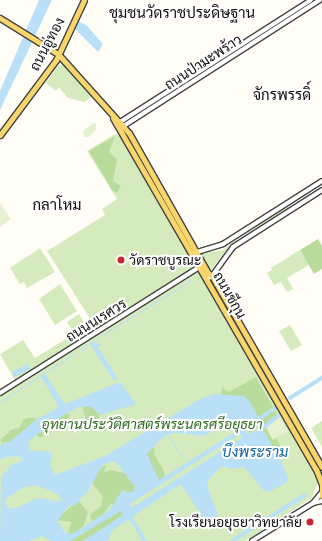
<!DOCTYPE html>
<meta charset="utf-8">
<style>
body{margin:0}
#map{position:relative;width:322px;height:541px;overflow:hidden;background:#fffdf5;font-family:"IBM Plex Serif",Sarabun,serif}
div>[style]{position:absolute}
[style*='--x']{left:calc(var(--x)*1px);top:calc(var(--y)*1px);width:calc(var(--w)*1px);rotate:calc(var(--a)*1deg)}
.green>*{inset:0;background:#d5ebbd}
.forest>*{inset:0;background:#b9dc9c}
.pitch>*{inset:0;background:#e6f2cf}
.water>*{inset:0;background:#b9e0f7}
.stream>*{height:1px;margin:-0.5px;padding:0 0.5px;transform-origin:0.5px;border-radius:0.5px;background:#b9e0f7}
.canal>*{height:3.5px;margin:-1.75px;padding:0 1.75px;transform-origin:1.75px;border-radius:1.75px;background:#b9e0f7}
.roads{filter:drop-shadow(1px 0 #444) drop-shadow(-1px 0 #444) drop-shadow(0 1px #444) drop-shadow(0 -1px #444)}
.minor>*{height:4px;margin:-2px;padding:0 2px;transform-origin:2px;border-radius:2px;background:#fff}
.major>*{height:5px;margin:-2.5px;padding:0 2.5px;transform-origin:2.5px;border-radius:2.5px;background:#f9d66b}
.dots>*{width:11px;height:11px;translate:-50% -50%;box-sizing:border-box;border:2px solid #fff;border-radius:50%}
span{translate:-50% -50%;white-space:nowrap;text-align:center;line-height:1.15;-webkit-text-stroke:4px #fff;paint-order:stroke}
.street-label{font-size:14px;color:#111}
.poi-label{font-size:14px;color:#111}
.left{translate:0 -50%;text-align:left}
.right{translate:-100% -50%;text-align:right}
.park-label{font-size:14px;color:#2f6b1f;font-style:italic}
.neighbourhood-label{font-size:15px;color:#111}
.water-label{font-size:15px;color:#1768a6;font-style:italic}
</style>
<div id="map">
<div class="green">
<div style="clip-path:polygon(64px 64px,91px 97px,84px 102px,68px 98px,59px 87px,56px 91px,46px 83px,58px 66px)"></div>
<div style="clip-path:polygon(115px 134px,121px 136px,316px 473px,318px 482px,312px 498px,245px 541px,0 541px,0 395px,17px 384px,0 354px,23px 340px,35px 358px,74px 334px,67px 322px,79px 314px,87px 326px,93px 323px,47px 251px,105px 215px,102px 209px,117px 199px,87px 151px)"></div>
<div style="clip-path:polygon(295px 205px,228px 248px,210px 271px,200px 254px,223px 250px,285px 208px)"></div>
<div style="clip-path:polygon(40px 248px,55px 272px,27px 288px,24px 282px,20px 284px,10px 268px)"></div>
<div style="clip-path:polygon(300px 250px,309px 265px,287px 278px,293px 289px,287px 292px,281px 282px,274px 285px,267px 273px,272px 270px,271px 268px)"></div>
<div style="clip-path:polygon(60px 284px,77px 311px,55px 325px,39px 299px)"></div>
<div style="clip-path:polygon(290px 325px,302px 345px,291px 351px,279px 331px)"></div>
<div style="clip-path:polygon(280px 401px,282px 401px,320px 470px,319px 470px)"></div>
<div style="clip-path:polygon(322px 421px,322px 447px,311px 428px)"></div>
</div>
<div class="forest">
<div style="clip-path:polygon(115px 136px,109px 152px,117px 160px,113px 181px,121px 186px,117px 193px,112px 190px,89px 151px)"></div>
<div style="clip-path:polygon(318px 239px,322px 246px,322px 269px,314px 274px,300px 250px)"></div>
<div style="clip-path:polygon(256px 377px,278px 416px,250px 433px,221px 396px,222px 387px,229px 392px)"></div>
<div style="clip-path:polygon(82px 407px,91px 407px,100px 414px,95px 430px,85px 428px,86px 419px)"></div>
<div style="clip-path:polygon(61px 410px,70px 415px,67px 423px,40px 438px,36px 434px)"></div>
<div style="clip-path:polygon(27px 418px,36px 418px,36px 422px,9px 442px,2px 443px,1px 439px,13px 429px,19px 428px,23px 420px)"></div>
<div style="clip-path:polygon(269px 423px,282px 450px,276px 454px,260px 428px)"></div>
<div style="clip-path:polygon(149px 446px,155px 449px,154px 454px,164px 471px,165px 477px,160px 480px,156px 479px,145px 452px)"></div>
<div style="clip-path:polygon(106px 465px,104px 472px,112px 470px,127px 474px,135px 486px,133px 496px,124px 490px,114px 508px,111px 503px,101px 518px,117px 508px,130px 515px,90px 541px,63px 541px,74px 534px,68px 532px,72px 522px,56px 520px,78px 500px,88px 512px,84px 525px,77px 532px,98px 519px,92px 521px,90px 515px,101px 506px,103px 497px,86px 475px)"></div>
</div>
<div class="pitch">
<div style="clip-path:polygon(95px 122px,97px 129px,89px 137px,84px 137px,83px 131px)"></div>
<div style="clip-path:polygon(0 203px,11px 219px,0 227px)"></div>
<div style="clip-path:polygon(280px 417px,288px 431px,273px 440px,265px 426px)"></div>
</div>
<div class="water">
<div style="clip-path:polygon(39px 0,52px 0,0 110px,0 91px)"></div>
<div style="clip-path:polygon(78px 21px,86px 25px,103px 44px,98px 52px,74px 28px)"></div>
<div style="clip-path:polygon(93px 342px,103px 345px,97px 346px,118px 379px,114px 381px,90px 344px)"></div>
<div style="clip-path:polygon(28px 364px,30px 369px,14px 377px,12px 372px)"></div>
<div style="clip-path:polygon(evenodd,44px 373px,65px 404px,120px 382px,136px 404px,101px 415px,91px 407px,79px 407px,65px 414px,30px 440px,28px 445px,30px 450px,52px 452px,50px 465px,55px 475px,105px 456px,202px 398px,215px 394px,244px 396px,250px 402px,259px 419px,246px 431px,248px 434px,262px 428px,281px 461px,288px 478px,286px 483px,269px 492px,263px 490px,244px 467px,232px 469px,222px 466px,209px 479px,207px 486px,218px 514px,215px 521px,205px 521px,181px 484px,113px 530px,107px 541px,83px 541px,123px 515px,121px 511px,70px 541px,52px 541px,42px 536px,29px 541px,0 541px,1px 477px,12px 465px,24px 460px,18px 456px,6px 457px,0 460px,0 445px,9px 442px,36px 420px,59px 407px,41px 376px,44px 373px,233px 422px,239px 426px,238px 430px,159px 480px,147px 454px,161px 439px,168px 434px,177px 433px,203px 436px,233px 422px,44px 373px,240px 434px,242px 438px,131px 508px,130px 504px,240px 434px,44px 373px,110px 462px,116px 462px,123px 471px,135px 487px,134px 491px,126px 493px,122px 490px,112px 507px,107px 512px,74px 533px,65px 533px,57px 521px,69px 506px,75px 505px,88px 491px,102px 466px,110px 462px,44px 373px,35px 485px,56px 493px,62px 499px,57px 502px,43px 498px,35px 499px,16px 508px,8px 508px,5px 502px,7px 498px,25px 487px,35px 485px)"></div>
</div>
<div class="stream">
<div style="--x:103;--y:335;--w:104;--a:-32"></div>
<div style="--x:80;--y:350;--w:22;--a:-32"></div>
<div style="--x:0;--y:402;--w:90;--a:-33.2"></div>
<div style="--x:167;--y:434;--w:30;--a:57"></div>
</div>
<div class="canal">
<div style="--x:290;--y:398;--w:38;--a:-32"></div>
<div style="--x:256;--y:421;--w:23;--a:-34"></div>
<div style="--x:259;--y:431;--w:24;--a:-38"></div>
<div style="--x:129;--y:515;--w:31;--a:58"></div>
<div style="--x:272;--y:516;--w:38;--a:-32"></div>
<div style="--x:232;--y:541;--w:43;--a:-32.6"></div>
</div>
<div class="roads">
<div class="minor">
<div style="--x:117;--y:124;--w:230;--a:-32.6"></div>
<div style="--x:122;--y:127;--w:235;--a:-32.7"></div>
<div style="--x:194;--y:253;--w:30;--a:-17"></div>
<div style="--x:223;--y:244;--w:117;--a:-32.5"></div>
<div style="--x:207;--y:279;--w:6;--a:-31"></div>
<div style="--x:212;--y:276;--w:36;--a:-54"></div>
<div style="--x:233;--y:247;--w:106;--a:-32.6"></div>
<div style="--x:0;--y:393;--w:238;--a:-32.3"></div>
<div style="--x:313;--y:503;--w:9;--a:-13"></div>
<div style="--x:252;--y:541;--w:72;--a:-31.9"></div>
<div style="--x:313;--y:503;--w:13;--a:-51"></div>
</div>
<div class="major">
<div style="--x:0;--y:18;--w:68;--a:31.8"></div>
<div style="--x:58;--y:54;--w:106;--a:48.1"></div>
<div style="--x:129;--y:133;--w:161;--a:60.6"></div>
<div style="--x:208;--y:273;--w:5;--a:37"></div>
<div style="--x:212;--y:276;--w:220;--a:60.1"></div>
<div style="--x:113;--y:118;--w:405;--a:60"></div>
<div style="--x:316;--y:469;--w:17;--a:69"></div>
<div style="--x:0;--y:135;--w:94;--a:-53.3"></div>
<div style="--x:56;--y:60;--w:66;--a:-65"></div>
<div style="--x:322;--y:485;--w:11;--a:90"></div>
</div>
</div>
<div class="dots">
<div style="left:121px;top:260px;background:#c4262e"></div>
<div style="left:310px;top:522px;background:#c4262e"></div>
</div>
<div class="street-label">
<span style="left:47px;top:44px;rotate:-62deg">ถนนอู่ทอง</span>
<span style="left:203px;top:62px;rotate:-33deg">ถนนป่ามะพร้าว</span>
<span style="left:230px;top:295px;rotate:60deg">ถนนชีกุน</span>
<span style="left:96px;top:320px;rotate:-32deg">ถนนนเรศวร</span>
</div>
<div class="poi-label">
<span class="left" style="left:129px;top:260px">วัดราชบูรณะ</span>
<span class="right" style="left:302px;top:522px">โรงเรียนอยุธยาวิทยาลัย</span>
</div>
<div class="park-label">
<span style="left:152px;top:424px">อุทยานประวัติศาสตร์พระนครศรีอยุธยา</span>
</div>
<div class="neighbourhood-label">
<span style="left:182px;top:13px">ชุมชนวัดราชประดิษฐาน</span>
<span style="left:282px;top:95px">จักรพรรดิ์</span>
<span style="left:57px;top:205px">กลาโหม</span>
</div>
<div class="water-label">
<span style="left:255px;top:452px">บึงพระราม</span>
</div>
</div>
